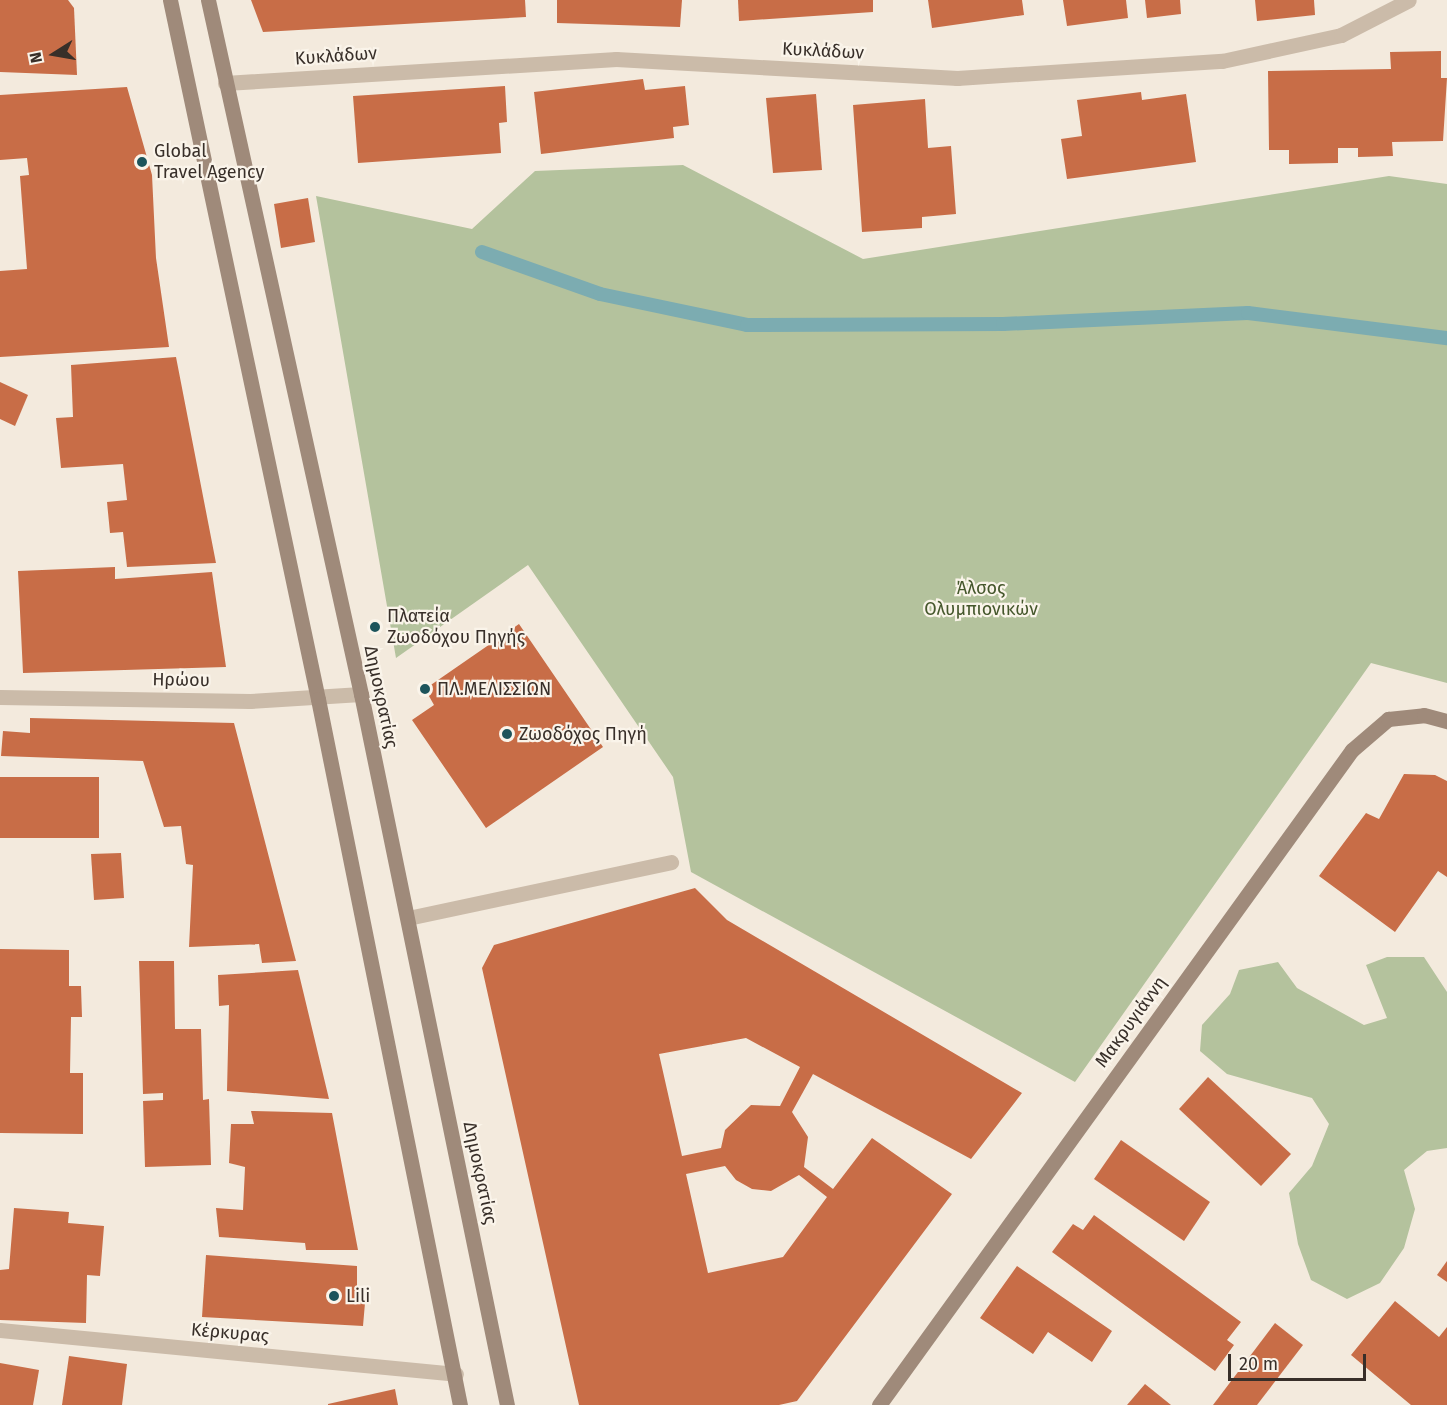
<!DOCTYPE html>
<meta charset="utf-8">
<style>
body{margin:0}
#map{position:relative;width:1447px;height:1405px;overflow:hidden;background:#f3eadd;font-family:"Fira Sans",sans-serif}
div>[style]{position:absolute}
[style*='--x']{left:calc(var(--x)*1px);top:calc(var(--y)*1px);width:calc(var(--w)*1px);rotate:calc(var(--a)*1deg)}
.green>*{inset:0;background:#b4c29d}
.stream>*{height:14px;margin:-7px;padding:0 7px;transform-origin:7px;border-radius:7px;background:#7cacb1}
.building>*{inset:0;background:#c86d47}
.street>*{height:15px;margin:-7.5px;padding:0 7.5px;transform-origin:7.5px;border-radius:7.5px;background:#cbbba9}
.secondary>*{height:15px;margin:-7.5px;padding:0 7.5px;transform-origin:7.5px;border-radius:7.5px;background:#9f8a7a}
.dots>*{width:16px;height:16px;translate:-50% -50%;box-sizing:border-box;border:3px solid #faf4ea;border-radius:50%}
span{translate:-50% -50%;white-space:nowrap;text-align:center;line-height:1.15;-webkit-text-stroke:4.5px #faf4ea;paint-order:stroke}
.street-label{font-size:18px;color:#382f29}
.poi-label{font-size:18px;color:#382f29}
.left{translate:0 -50%;text-align:left}
.park-label{font-size:18px;color:#45572c}
.north{position:absolute;left:24px;top:24px;width:60px;height:60px;-webkit-text-stroke:4px #faf4ea;paint-order:stroke;rotate:259deg;font-size:16px;font-weight:700;line-height:24px;text-align:center;color:#382f29}
.north::after{content:'';display:block;margin:auto;width:21px;height:27px;background:#382f29;clip-path:polygon(50% 0,100% 100%,50% 72%,0 100%)}
.scale{position:absolute;left:1228px;top:1354px;width:138px;height:27px;box-sizing:border-box;border:3px solid #382f29;border-top:0;padding-left:8px;font-size:18px;line-height:21px;white-space:nowrap;color:#382f29;-webkit-text-stroke:4px #faf4ea;paint-order:stroke}
</style>
<div id="map">
<div class="green">
<div style="clip-path:polygon(683px 165px,863px 259px,1389px 176px,1447px 184px,1447px 683px,1371px 663px,1075px 1082px,691px 872px,673px 777px,528px 565px,396px 658px,316px 196px,472px 229px,535px 171px)"></div>
<div style="clip-path:polygon(1387px 957px,1424px 957px,1447px 992px,1447px 1148px,1427px 1151px,1404px 1170px,1415px 1209px,1404px 1248px,1380px 1283px,1347px 1299px,1311px 1280px,1298px 1244px,1289px 1193px,1312px 1166px,1329px 1124px,1312px 1098px,1227px 1074px,1200px 1051px,1202px 1025px,1230px 994px,1239px 970px,1278px 962px,1297px 988px,1364px 1025px,1387px 1018px,1366px 965px)"></div>
</div>
<div class="stream">
<div style="--x:482;--y:252;--w:125;--a:19.6"></div>
<div style="--x:600;--y:294;--w:150;--a:11.9"></div>
<div style="--x:747;--y:325;--w:256;--a:-0.2"></div>
<div style="--x:1003;--y:324;--w:245;--a:-2.6"></div>
<div style="--x:1248;--y:313;--w:201;--a:7.2"></div>
</div>
<div class="building">
<div style="clip-path:polygon(0 0,68px 0,74px 8px,77px 75px,0 72px)"></div>
<div style="clip-path:polygon(251px 0,525px 0,526px 17px,263px 32px)"></div>
<div style="clip-path:polygon(557px 0,682px 0,680px 27px,557px 23px)"></div>
<div style="clip-path:polygon(738px 0,873px 0,873px 12px,739px 21px)"></div>
<div style="clip-path:polygon(928px 0,1022px 0,1024px 15px,932px 28px)"></div>
<div style="clip-path:polygon(1063px 0,1126px 0,1128px 18px,1067px 26px)"></div>
<div style="clip-path:polygon(1145px 0,1180px 0,1181px 14px,1147px 18px)"></div>
<div style="clip-path:polygon(1255px 0,1314px 0,1315px 15px,1257px 21px)"></div>
<div style="clip-path:polygon(1441px 51px,1441px 78px,1447px 78px,1443px 141px,1392px 142px,1393px 156px,1358px 157px,1358px 148px,1338px 148px,1338px 163px,1289px 164px,1289px 150px,1269px 150px,1268px 71px,1391px 69px,1390px 52px)"></div>
<div style="clip-path:polygon(643px 79px,645px 90px,685px 86px,689px 125px,673px 127px,674px 138px,541px 154px,534px 92px)"></div>
<div style="clip-path:polygon(505px 86px,507px 122px,499px 123px,501px 153px,358px 163px,353px 96px)"></div>
<div style="clip-path:polygon(127px 87px,152px 175px,156px 258px,169px 347px,0 357px,0 271px,27px 269px,20px 176px,29px 175px,27px 158px,0 160px,0 95px)"></div>
<div style="clip-path:polygon(1141px 92px,1142px 100px,1186px 94px,1196px 162px,1067px 179px,1061px 139px,1082px 136px,1077px 100px)"></div>
<div style="clip-path:polygon(816px 94px,822px 170px,773px 173px,766px 98px)"></div>
<div style="clip-path:polygon(925px 99px,928px 148px,951px 146px,956px 214px,922px 217px,922px 228px,862px 232px,853px 105px)"></div>
<div style="clip-path:polygon(308px 198px,315px 242px,281px 248px,274px 204px)"></div>
<div style="clip-path:polygon(176px 357px,216px 563px,127px 567px,123px 532px,110px 533px,107px 502px,127px 500px,123px 464px,61px 468px,56px 418px,73px 417px,71px 365px)"></div>
<div style="clip-path:polygon(0 382px,28px 395px,15px 426px,0 419px)"></div>
<div style="clip-path:polygon(115px 567px,115px 579px,212px 572px,226px 667px,23px 673px,18px 571px)"></div>
<div style="clip-path:polygon(519px 624px,603px 747px,486px 828px,412px 720px,434px 705px,425px 689px)"></div>
<div style="clip-path:polygon(30px 718px,234px 723px,296px 961px,262px 963px,259px 944px,189px 947px,193px 865px,186px 864px,181px 826px,164px 827px,143px 761px,1px 756px,3px 731px,30px 733px)"></div>
<div style="clip-path:polygon(1404px 774px,1435px 775px,1447px 781px,1447px 877px,1438px 871px,1395px 932px,1319px 876px,1366px 813px,1379px 819px)"></div>
<div style="clip-path:polygon(0 777px,99px 777px,99px 838px,0 838px)"></div>
<div style="clip-path:polygon(121px 853px,124px 898px,94px 900px,91px 854px)"></div>
<div style="clip-path:polygon(evenodd,695px 888px,727px 920px,1022px 1093px,971px 1159px,813px 1074px,792px 1112px,808px 1137px,804px 1167px,833px 1189px,872px 1138px,952px 1194px,797px 1401px,779px 1405px,579px 1405px,482px 968px,494px 945px,695px 888px,746px 1038px,800px 1067px,780px 1106px,751px 1105px,725px 1130px,721px 1148px,682px 1156px,659px 1054px,746px 1038px,695px 888px,725px 1166px,736px 1180px,752px 1189px,771px 1191px,799px 1175px,827px 1197px,783px 1257px,708px 1273px,686px 1174px,725px 1166px)"></div>
<div style="clip-path:polygon(0 949px,69px 950px,69px 986px,81px 986px,82px 1017px,71px 1017px,70px 1073px,83px 1073px,83px 1134px,0 1133px)"></div>
<div style="clip-path:polygon(139px 961px,174px 961px,175px 1029px,201px 1029px,203px 1100px,209px 1099px,211px 1165px,145px 1167px,143px 1101px,163px 1100px,163px 1093px,143px 1094px)"></div>
<div style="clip-path:polygon(298px 970px,329px 1099px,227px 1091px,229px 1005px,219px 1006px,218px 975px)"></div>
<div style="clip-path:polygon(1208px 1077px,1291px 1154px,1261px 1186px,1179px 1109px)"></div>
<div style="clip-path:polygon(251px 1111px,332px 1113px,358px 1250px,306px 1250px,305px 1243px,219px 1237px,216px 1208px,243px 1210px,245px 1167px,229px 1163px,231px 1124px,254px 1124px)"></div>
<div style="clip-path:polygon(1121px 1140px,1210px 1202px,1184px 1241px,1094px 1179px)"></div>
<div style="clip-path:polygon(14px 1208px,69px 1212px,68px 1223px,104px 1226px,100px 1276px,87px 1275px,86px 1323px,0 1320px,0 1270px,9px 1269px)"></div>
<div style="clip-path:polygon(1094px 1215px,1241px 1322px,1227px 1340px,1234px 1345px,1215px 1371px,1052px 1252px,1073px 1224px,1083px 1230px)"></div>
<div style="clip-path:polygon(206px 1255px,357px 1266px,357px 1288px,365px 1303px,363px 1326px,202px 1317px)"></div>
<div style="clip-path:polygon(1447px 1261px,1447px 1282px,1437px 1275px)"></div>
<div style="clip-path:polygon(1017px 1266px,1112px 1331px,1092px 1362px,1048px 1332px,1033px 1354px,980px 1318px)"></div>
<div style="clip-path:polygon(1395px 1301px,1439px 1337px,1447px 1327px,1447px 1405px,1411px 1405px,1351px 1355px)"></div>
<div style="clip-path:polygon(1275px 1323px,1303px 1345px,1257px 1405px,1213px 1405px)"></div>
<div style="clip-path:polygon(69px 1356px,127px 1364px,122px 1405px,62px 1405px)"></div>
<div style="clip-path:polygon(0 1363px,39px 1370px,33px 1405px,0 1405px)"></div>
<div style="clip-path:polygon(1145px 1384px,1171px 1405px,1127px 1405px)"></div>
<div style="clip-path:polygon(395px 1389px,398px 1405px,328px 1405px,328px 1404px)"></div>
</div>
<div class="street">
<div style="--x:225;--y:83;--w:392;--a:-3.5"></div>
<div style="--x:616;--y:59;--w:342;--a:3.2"></div>
<div style="--x:957;--y:78;--w:266;--a:-3.7"></div>
<div style="--x:1222;--y:61;--w:122;--a:-12.3"></div>
<div style="--x:1341;--y:35;--w:76;--a:-27.2"></div>
<div style="--x:0;--y:697;--w:250;--a:0.9"></div>
<div style="--x:250;--y:701;--w:111;--a:-3.6"></div>
<div style="--x:408;--y:918;--w:269;--a:-12"></div>
<div style="--x:0;--y:1330;--w:458;--a:5.5"></div>
</div>
<div class="secondary">
<div style="--x:170;--y:0;--w:714;--a:78.05"></div>
<div style="--x:318;--y:699;--w:720;--a:78.63"></div>
<div style="--x:208;--y:0;--w:711;--a:77.57"></div>
<div style="--x:361;--y:694;--w:726;--a:78.4"></div>
<div style="--x:879;--y:1405;--w:808;--a:-54.17"></div>
<div style="--x:1352;--y:750;--w:48;--a:-40.7"></div>
<div style="--x:1388;--y:719;--w:36;--a:-6"></div>
<div style="--x:1424;--y:715;--w:24;--a:15"></div>
</div>
<div class="dots">
<div style="left:142px;top:162px;background:#1d545b"></div>
<div style="left:375px;top:627px;background:#1d545b"></div>
<div style="left:425px;top:689px;background:#1d545b"></div>
<div style="left:507px;top:734px;background:#1d545b"></div>
<div style="left:334px;top:1296px;background:#1d545b"></div>
</div>
<div class="street-label">
<span style="left:823px;top:51px;rotate:3deg">Κυκλάδων</span>
<span style="left:336px;top:56px;rotate:-4deg">Κυκλάδων</span>
<span style="left:181px;top:680px;rotate:1deg">Ηρώου</span>
<span style="left:381px;top:697px;rotate:78deg">Δημοκρατίας</span>
<span style="left:1131px;top:1022px;rotate:-54deg">Μακρυγιάννη</span>
<span style="left:480px;top:1173px;rotate:78deg">Δημοκρατίας</span>
<span style="left:230px;top:1333px;rotate:5deg">Κέρκυρας</span>
</div>
<div class="poi-label">
<span class="left" style="left:154px;top:162px">Global<br>Travel Agency</span>
<span class="left" style="left:387px;top:627px">Πλατεία<br>Ζωοδόχου Πηγής</span>
<span class="left" style="left:437px;top:689px">ΠΛ.ΜΕΛΙΣΣΙΩΝ</span>
<span class="left" style="left:519px;top:734px">Ζωοδόχος Πηγή</span>
<span class="left" style="left:346px;top:1296px">Lili</span>
</div>
<div class="park-label">
<span style="left:981px;top:599px">Άλσος<br>Ολυμπιονικών</span>
</div>
<div class="north">N</div>
<div class="scale">20 m</div>
</div>
